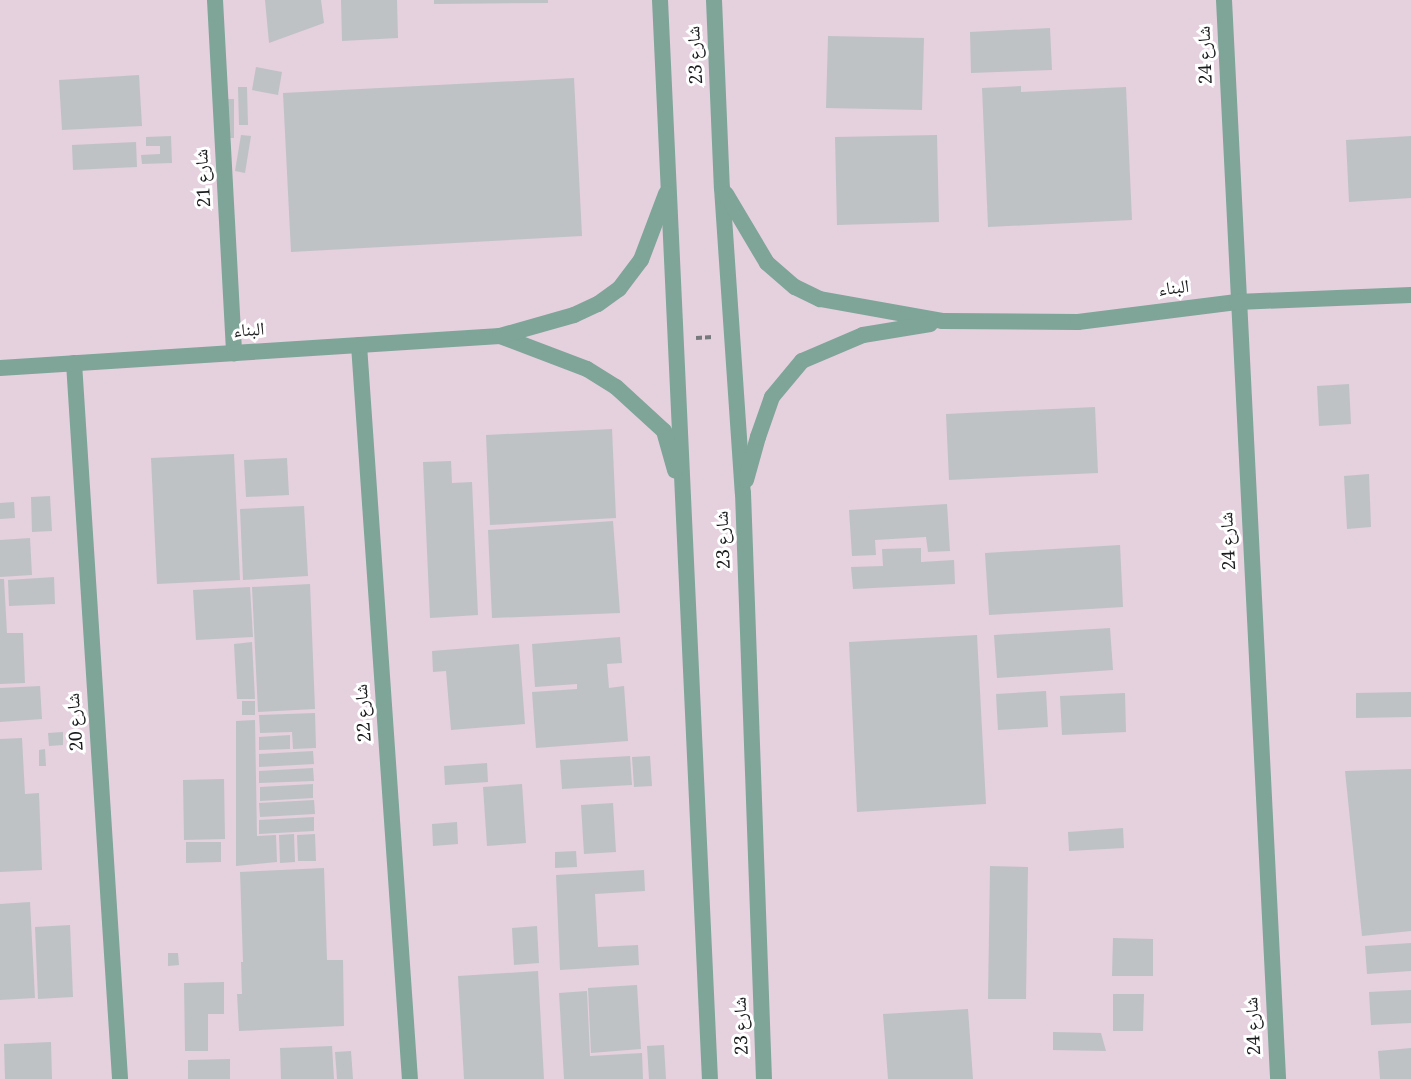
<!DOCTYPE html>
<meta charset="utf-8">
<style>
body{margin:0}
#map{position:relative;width:1411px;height:1079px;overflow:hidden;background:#dde1e4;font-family:Georgia,"Noto Naskh Arabic",serif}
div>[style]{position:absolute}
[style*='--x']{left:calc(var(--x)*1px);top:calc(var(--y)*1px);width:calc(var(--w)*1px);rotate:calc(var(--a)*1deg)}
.industrial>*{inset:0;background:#e5d0de}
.building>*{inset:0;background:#bec2c5}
.path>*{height:4px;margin-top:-2px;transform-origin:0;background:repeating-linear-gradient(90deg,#777a7c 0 6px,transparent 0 9px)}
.minor>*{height:16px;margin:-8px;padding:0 8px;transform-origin:8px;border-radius:8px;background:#7ea597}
span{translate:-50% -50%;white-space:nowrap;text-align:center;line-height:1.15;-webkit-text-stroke:6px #fff;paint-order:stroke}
.street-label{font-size:18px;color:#1a1b1d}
</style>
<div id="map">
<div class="industrial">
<div style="clip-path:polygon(0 0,1411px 0,1411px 1079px,0 1079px)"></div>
</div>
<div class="building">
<div style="clip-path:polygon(265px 0,321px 0,324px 23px,269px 43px)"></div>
<div style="clip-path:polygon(341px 0,397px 0,398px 38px,342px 41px)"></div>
<div style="clip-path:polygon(434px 0,548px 0,548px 3px,434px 4px)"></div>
<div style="clip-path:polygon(1050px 28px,1052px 70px,971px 73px,970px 32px)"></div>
<div style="clip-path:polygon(828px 36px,924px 38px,922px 110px,826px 108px)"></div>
<div style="clip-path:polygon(256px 67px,282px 72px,278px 95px,252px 90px)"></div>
<div style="clip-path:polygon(139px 75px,142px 126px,62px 130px,59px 80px)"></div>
<div style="clip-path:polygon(574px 78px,582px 236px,291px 252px,283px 93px)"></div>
<div style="clip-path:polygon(1021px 86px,1021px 92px,1126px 87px,1132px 220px,988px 227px,982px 88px)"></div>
<div style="clip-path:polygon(238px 87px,247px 87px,248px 125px,239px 125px)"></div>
<div style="clip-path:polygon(225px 99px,234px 99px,234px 138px,225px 138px)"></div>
<div style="clip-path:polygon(241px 135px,251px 136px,245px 173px,235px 171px)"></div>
<div style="clip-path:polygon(937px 135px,939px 222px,837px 225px,835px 137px)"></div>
<div style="clip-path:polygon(171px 136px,172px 163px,142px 164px,141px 155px,160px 154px,160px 146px,146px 146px,146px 137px)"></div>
<div style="clip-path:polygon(1411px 136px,1411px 198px,1349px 202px,1346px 140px)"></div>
<div style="clip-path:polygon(136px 142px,137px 167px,73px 170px,72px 145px)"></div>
<div style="clip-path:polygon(1349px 384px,1351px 424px,1319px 426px,1317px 386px)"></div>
<div style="clip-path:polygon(1095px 407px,1098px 473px,949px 480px,946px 414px)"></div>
<div style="clip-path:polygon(612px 429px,616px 518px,490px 525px,486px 435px)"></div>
<div style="clip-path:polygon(234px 454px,240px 580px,157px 584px,151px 458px)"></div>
<div style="clip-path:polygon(287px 458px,289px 495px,246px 497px,244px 460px)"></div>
<div style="clip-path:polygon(451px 461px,452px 483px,472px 482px,478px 615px,430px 618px,423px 462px)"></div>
<div style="clip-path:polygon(1369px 474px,1371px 527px,1347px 529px,1344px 476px)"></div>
<div style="clip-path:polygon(50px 496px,52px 531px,32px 532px,31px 497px)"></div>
<div style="clip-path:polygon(14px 502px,15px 518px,0 519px,0 503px)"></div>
<div style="clip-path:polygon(947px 504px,950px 551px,928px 552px,926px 537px,875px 540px,876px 555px,852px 556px,849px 510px)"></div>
<div style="clip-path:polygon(304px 506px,308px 576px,243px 580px,240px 509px)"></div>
<div style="clip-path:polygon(613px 521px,620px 613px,492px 618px,488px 530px)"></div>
<div style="clip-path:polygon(30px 538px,32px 575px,0 577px,0 540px)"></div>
<div style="clip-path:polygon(1120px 545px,1123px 607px,989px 615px,985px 553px)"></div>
<div style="clip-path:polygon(921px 548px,921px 562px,954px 560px,955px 584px,853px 589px,851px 567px,883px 566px,882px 549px)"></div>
<div style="clip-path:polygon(54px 577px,55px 604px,9px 606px,8px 580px)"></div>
<div style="clip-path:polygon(0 579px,4px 579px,7px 633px,23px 633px,25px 683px,0 684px)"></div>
<div style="clip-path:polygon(310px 584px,315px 709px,258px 712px,252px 587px)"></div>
<div style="clip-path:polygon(250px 587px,253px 637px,196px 640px,193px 590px)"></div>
<div style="clip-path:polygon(1110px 628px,1113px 670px,997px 678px,994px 635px)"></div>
<div style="clip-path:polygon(977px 635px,986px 804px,857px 812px,849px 642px)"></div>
<div style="clip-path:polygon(620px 637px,622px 663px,607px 664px,609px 688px,624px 686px,628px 741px,536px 748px,532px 692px,577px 689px,577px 684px,535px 687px,532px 644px)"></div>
<div style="clip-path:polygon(252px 642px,255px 699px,237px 699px,234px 644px)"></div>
<div style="clip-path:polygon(519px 644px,525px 724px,451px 730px,446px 671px,433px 672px,432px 651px)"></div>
<div style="clip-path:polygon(40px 686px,42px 719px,0 722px,0 688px)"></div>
<div style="clip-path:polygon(1046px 691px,1048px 727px,998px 730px,996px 694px)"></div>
<div style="clip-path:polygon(1411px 692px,1411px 717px,1356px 718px,1356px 693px)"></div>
<div style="clip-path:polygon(1125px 693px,1126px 732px,1062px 735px,1060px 696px)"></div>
<div style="clip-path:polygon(242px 701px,255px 701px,255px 715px,242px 715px)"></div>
<div style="clip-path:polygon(315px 713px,316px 748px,293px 749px,292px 732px,260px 733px,259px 715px)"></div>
<div style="clip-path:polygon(255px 720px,257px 836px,276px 835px,277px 862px,236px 866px,236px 721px)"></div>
<div style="clip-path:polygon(63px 732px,63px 745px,49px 746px,48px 733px)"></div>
<div style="clip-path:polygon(290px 735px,290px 749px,259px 750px,259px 737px)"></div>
<div style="clip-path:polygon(22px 738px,25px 794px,39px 793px,42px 870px,0 872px,0 739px)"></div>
<div style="clip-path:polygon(45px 749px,46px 766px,39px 766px,39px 750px)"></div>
<div style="clip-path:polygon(313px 751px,314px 764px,259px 767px,259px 754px)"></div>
<div style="clip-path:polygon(630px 756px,632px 785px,562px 789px,560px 760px)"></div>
<div style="clip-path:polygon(650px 756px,652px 786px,634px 787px,632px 757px)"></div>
<div style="clip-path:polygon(487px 763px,488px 782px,445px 785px,444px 766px)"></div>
<div style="clip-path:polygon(313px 768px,314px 781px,259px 783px,259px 771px)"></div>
<div style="clip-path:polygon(1411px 769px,1411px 931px,1362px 936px,1345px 771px)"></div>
<div style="clip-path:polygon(224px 779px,225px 839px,184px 840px,183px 780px)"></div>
<div style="clip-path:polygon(313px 784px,313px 798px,260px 801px,260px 787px)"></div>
<div style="clip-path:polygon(522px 784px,526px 843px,487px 846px,483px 787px)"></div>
<div style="clip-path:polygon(314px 800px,315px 814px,260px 817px,259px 803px)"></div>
<div style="clip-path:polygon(613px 803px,616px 852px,584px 854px,581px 805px)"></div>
<div style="clip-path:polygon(314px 817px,314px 831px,259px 834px,259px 820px)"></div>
<div style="clip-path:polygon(457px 822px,458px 844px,433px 846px,432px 824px)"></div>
<div style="clip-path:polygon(1123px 828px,1124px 848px,1069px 851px,1068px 832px)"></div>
<div style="clip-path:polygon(294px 834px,295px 862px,280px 863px,279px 835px)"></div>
<div style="clip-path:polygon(315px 834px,316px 861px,298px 861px,297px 835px)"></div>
<div style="clip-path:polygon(186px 842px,221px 842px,221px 862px,186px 863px)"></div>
<div style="clip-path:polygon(576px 851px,577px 867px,555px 868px,555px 852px)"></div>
<div style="clip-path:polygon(990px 866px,1028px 867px,1026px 999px,988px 999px)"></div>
<div style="clip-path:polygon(324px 868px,327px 960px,343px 960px,344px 1026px,239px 1031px,237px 994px,242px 994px,241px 962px,243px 962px,240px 872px)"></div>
<div style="clip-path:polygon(644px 870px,645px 891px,595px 894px,598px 947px,638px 945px,639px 965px,560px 970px,556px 875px)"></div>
<div style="clip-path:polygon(30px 902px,35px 998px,0 1000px,0 904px)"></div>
<div style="clip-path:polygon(70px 925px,73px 997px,38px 999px,35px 927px)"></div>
<div style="clip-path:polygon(537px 926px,539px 963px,514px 965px,512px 928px)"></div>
<div style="clip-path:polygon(1113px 938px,1153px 939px,1153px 976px,1112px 976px)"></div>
<div style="clip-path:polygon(1411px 943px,1411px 971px,1367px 974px,1365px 946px)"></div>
<div style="clip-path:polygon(168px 953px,178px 953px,179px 965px,168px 966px)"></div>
<div style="clip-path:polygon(538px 971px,544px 1079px,464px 1079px,458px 976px)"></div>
<div style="clip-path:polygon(224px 982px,224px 1014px,208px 1014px,208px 1051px,185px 1051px,184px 983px)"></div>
<div style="clip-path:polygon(637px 985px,641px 1049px,591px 1053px,588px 988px)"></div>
<div style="clip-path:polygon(1411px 990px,1411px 1023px,1371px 1025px,1369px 992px)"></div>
<div style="clip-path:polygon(587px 991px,590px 1056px,642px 1053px,643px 1079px,564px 1079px,559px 993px)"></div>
<div style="clip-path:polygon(1113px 994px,1144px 994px,1143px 1031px,1113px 1031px)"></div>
<div style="clip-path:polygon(968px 1009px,973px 1079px,888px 1079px,883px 1014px)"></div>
<div style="clip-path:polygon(1053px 1032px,1101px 1033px,1106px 1051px,1053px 1050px)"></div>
<div style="clip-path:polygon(51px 1042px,52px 1079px,5px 1079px,4px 1044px)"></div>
<div style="clip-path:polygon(664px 1045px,666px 1079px,649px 1079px,647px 1046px)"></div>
<div style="clip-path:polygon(332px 1046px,334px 1079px,281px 1079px,280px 1048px)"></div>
<div style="clip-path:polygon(1411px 1048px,1411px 1079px,1380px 1079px,1378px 1051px)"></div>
<div style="clip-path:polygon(351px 1051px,353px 1079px,337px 1079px,335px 1052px)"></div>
<div style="clip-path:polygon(230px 1059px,230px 1079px,188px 1079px,188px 1060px)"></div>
</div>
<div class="path">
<div style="--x:696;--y:338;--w:17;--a:-3"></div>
</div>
<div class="minor">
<div style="--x:215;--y:0;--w:354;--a:86.9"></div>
<div style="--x:660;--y:0;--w:1080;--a:87.35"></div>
<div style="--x:714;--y:0;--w:188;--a:87.6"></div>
<div style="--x:722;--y:188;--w:306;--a:86.1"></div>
<div style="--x:743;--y:493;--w:586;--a:87.95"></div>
<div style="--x:1224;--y:0;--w:1080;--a:87.13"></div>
<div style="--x:726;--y:194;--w:80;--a:59.3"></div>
<div style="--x:767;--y:263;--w:37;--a:41"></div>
<div style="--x:795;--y:287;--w:28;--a:26"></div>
<div style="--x:820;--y:299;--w:124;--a:10.2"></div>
<div style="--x:942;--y:321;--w:136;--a:0.4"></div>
<div style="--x:1078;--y:322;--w:160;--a:-7.2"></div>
<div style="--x:1237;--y:302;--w:174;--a:-2.3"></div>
<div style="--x:500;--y:336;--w:93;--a:20.8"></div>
<div style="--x:587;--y:369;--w:34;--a:32"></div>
<div style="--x:616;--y:387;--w:65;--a:42.5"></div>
<div style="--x:664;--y:431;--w:41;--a:74.2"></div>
<div style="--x:359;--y:345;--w:736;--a:86.03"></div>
<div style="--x:74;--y:363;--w:717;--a:86.32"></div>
<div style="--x:0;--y:368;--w:501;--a:-3.66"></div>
<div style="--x:500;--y:336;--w:77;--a:-15.8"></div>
<div style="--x:574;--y:315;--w:26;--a:-25"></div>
<div style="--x:598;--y:304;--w:26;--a:-36"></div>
<div style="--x:619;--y:289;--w:36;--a:-53"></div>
<div style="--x:641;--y:260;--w:71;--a:-69.3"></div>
<div style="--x:746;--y:480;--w:45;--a:-74.4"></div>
<div style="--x:758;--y:437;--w:42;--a:-70.7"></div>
<div style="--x:772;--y:397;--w:47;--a:-50.2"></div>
<div style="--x:802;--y:361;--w:66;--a:-23.1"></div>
<div style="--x:863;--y:335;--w:68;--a:-9.3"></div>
</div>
<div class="street-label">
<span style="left:697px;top:55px;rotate:-93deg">شارع 23</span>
<span style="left:1207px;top:55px;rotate:-92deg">شارع 24</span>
<span style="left:205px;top:178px;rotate:-93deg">شارع 21</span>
<span style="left:1174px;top:290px;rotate:-7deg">البناء</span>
<span style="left:249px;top:332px;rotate:-4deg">البناء</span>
<span style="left:725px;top:540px;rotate:-92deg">شارع 23</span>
<span style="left:1230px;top:541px;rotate:-93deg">شارع 24</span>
<span style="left:365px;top:713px;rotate:-94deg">شارع 22</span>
<span style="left:77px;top:722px;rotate:-94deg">شارع 20</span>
<span style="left:743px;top:1026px;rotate:-92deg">شارع 23</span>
<span style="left:1255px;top:1026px;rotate:-93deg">شارع 24</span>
</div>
</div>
